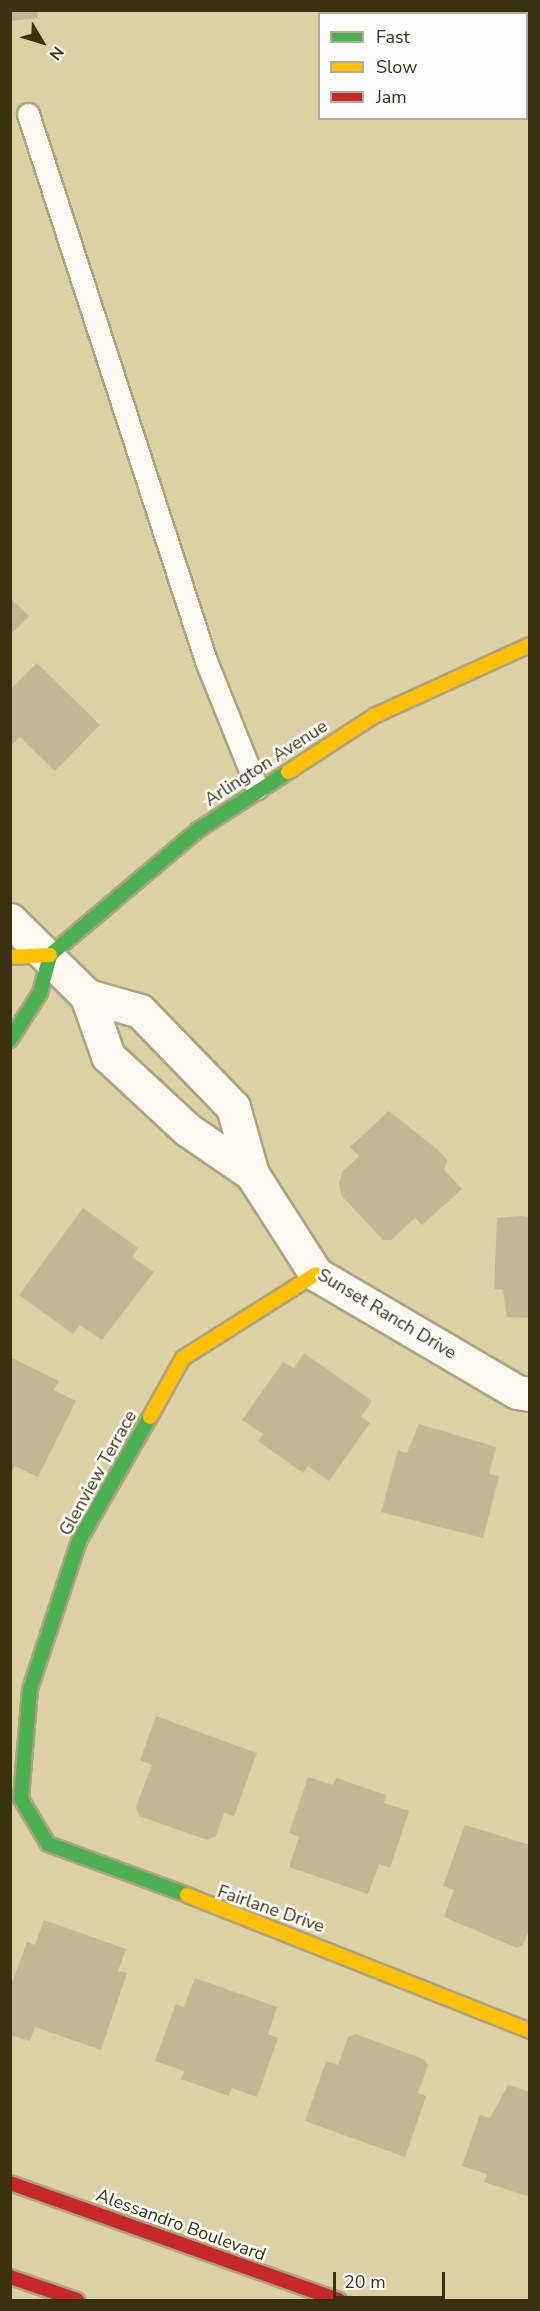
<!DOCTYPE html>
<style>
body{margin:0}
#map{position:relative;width:540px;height:2311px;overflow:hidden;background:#dcd0a4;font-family:"Nunito Sans",sans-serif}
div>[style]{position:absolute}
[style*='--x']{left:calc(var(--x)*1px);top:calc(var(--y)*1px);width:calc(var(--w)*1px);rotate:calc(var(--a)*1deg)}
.building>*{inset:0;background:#c4b594}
.roads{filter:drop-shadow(2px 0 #aca380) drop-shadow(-2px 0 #aca380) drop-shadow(0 2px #aca380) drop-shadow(0 -2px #aca380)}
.lane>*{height:21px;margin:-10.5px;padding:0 10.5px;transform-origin:10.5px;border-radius:10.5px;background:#faf8f1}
.street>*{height:33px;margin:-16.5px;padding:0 16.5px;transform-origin:16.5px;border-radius:16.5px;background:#faf8f1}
.fast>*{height:14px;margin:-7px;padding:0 7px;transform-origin:7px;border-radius:7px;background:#4caf50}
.slow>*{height:14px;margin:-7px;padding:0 7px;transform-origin:7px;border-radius:7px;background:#ffc107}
.jam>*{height:14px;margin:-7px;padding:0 7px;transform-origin:7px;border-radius:7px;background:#c62828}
span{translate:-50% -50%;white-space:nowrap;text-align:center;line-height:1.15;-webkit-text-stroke:5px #fefefe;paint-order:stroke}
.street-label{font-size:18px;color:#393110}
.frame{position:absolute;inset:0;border:12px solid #393110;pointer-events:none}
.legend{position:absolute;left:318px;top:12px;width:210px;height:108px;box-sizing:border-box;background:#fefefe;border:2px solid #afac9f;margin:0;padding:8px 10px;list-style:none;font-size:18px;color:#393110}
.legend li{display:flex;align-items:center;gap:12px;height:30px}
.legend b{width:30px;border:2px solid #afac9f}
.north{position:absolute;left:12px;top:12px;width:60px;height:60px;-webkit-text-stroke:4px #fefefe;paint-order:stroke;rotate:128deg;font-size:16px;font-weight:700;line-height:24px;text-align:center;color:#393110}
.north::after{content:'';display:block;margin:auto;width:21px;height:27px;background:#393110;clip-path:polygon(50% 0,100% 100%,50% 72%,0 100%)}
.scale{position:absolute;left:333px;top:2272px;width:112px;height:27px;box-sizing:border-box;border:3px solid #393110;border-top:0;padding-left:8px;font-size:18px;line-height:21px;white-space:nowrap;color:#393110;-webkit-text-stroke:4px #fefefe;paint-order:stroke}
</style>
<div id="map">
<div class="building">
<div style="clip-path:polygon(10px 10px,37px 10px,38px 18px,10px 21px)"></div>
<div style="clip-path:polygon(10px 598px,29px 616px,10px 635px)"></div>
<div style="clip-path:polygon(37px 663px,100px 725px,55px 771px,20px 737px,10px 747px,10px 690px)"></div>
<div style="clip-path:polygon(389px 1111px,438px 1150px,447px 1160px,444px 1170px,462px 1189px,422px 1225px,415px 1218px,391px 1240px,383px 1240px,341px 1195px,339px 1184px,342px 1172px,359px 1156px,350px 1147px)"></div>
<div style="clip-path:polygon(83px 1208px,138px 1248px,132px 1257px,154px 1272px,102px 1340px,80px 1325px,73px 1334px,19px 1295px)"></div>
<div style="clip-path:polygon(519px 1216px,530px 1217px,530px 1318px,507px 1317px,503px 1290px,494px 1289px,497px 1218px)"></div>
<div style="clip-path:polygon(304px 1353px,372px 1401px,361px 1417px,370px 1423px,329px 1481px,308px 1466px,303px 1473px,258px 1441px,263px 1434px,242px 1420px,283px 1362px,294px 1368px)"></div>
<div style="clip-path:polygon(10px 1357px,59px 1381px,54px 1390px,76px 1401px,38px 1477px,15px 1466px,10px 1474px)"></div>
<div style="clip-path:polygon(419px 1424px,496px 1447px,489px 1474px,499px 1476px,483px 1538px,381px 1512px,398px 1450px,407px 1453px)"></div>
<div style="clip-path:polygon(156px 1716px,257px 1753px,234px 1816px,224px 1813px,216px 1836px,207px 1840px,139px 1816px,136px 1807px,152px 1765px,140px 1760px)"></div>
<div style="clip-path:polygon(308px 1777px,333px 1785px,336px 1778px,386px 1795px,384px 1803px,409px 1811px,390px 1868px,379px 1864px,368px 1894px,289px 1867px,299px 1837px,289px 1833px)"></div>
<div style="clip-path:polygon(465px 1825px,530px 1845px,530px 1928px,523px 1945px,517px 1948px,444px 1917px,454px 1890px,443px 1886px)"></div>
<div style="clip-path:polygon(44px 1920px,126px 1949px,118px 1971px,127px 1973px,101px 2050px,35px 2027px,30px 2041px,10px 2035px,10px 1988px,27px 1942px,35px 1945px)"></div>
<div style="clip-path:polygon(195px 1978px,277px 2007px,268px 2034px,278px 2038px,257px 2097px,232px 2088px,229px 2096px,181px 2079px,184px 2071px,155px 2061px,176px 2004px,184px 2007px)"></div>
<div style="clip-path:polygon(356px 2034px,423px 2059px,428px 2065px,418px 2093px,426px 2096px,405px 2157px,305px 2121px,326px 2061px,338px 2065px,348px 2037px)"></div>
<div style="clip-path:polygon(508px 2085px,530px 2092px,530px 2197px,484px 2182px,487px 2174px,462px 2166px,480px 2115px,490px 2118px)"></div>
</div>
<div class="roads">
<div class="lane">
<div style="--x:28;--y:114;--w:575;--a:71.97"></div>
<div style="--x:206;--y:661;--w:137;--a:68.1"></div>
</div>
<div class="street">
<div style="--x:10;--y:920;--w:108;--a:44.6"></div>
<div style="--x:87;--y:996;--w:64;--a:70.7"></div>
<div style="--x:108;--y:1056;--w:109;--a:42.8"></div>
<div style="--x:188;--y:1130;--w:78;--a:34.5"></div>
<div style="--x:87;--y:996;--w:55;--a:15.8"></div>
<div style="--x:140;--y:1011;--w:134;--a:45.9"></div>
<div style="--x:233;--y:1107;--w:70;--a:74.2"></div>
<div style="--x:252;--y:1174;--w:119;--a:57.4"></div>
<div style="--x:316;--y:1274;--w:233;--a:30.4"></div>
<div style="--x:517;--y:1392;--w:13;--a:9"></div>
</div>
<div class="fast">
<div style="--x:10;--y:1040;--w:56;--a:-57.4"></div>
<div style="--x:40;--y:993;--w:39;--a:-75"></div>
<div style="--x:50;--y:955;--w:194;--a:-40.2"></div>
<div style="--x:198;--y:830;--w:107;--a:-32.8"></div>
<div style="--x:150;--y:1417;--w:143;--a:119.8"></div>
<div style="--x:79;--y:1541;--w:156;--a:108.3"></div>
<div style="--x:30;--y:1689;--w:110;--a:94.7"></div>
<div style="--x:21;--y:1799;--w:52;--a:59"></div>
<div style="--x:48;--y:1844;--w:148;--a:20.1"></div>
</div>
<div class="slow">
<div style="--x:288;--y:772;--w:103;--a:-33.1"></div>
<div style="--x:374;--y:716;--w:171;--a:-24.5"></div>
<div style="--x:10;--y:957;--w:40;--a:-2.9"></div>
<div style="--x:150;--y:1417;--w:68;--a:-60.8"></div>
<div style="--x:183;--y:1358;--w:157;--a:-32.3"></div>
<div style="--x:187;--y:1895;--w:369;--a:21.6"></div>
</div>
<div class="jam">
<div style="--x:10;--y:2183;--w:349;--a:19.6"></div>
<div style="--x:10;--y:2277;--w:71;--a:18.9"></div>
</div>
</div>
<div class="street-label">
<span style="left:266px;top:763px;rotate:-33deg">Arlington Avenue</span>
<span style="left:387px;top:1314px;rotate:31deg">Sunset Ranch Drive</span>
<span style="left:98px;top:1473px;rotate:-61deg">Glenview Terrace</span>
<span style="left:271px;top:1909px;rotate:19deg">Fairlane Drive</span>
<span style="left:181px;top:2225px;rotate:20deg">Alessandro Boulevard</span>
</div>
<div class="frame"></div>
<ul class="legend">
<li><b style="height:8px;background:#4caf50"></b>Fast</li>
<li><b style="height:8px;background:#ffc107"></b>Slow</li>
<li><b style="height:8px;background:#c62828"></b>Jam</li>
</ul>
<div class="north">N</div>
<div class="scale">20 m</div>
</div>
